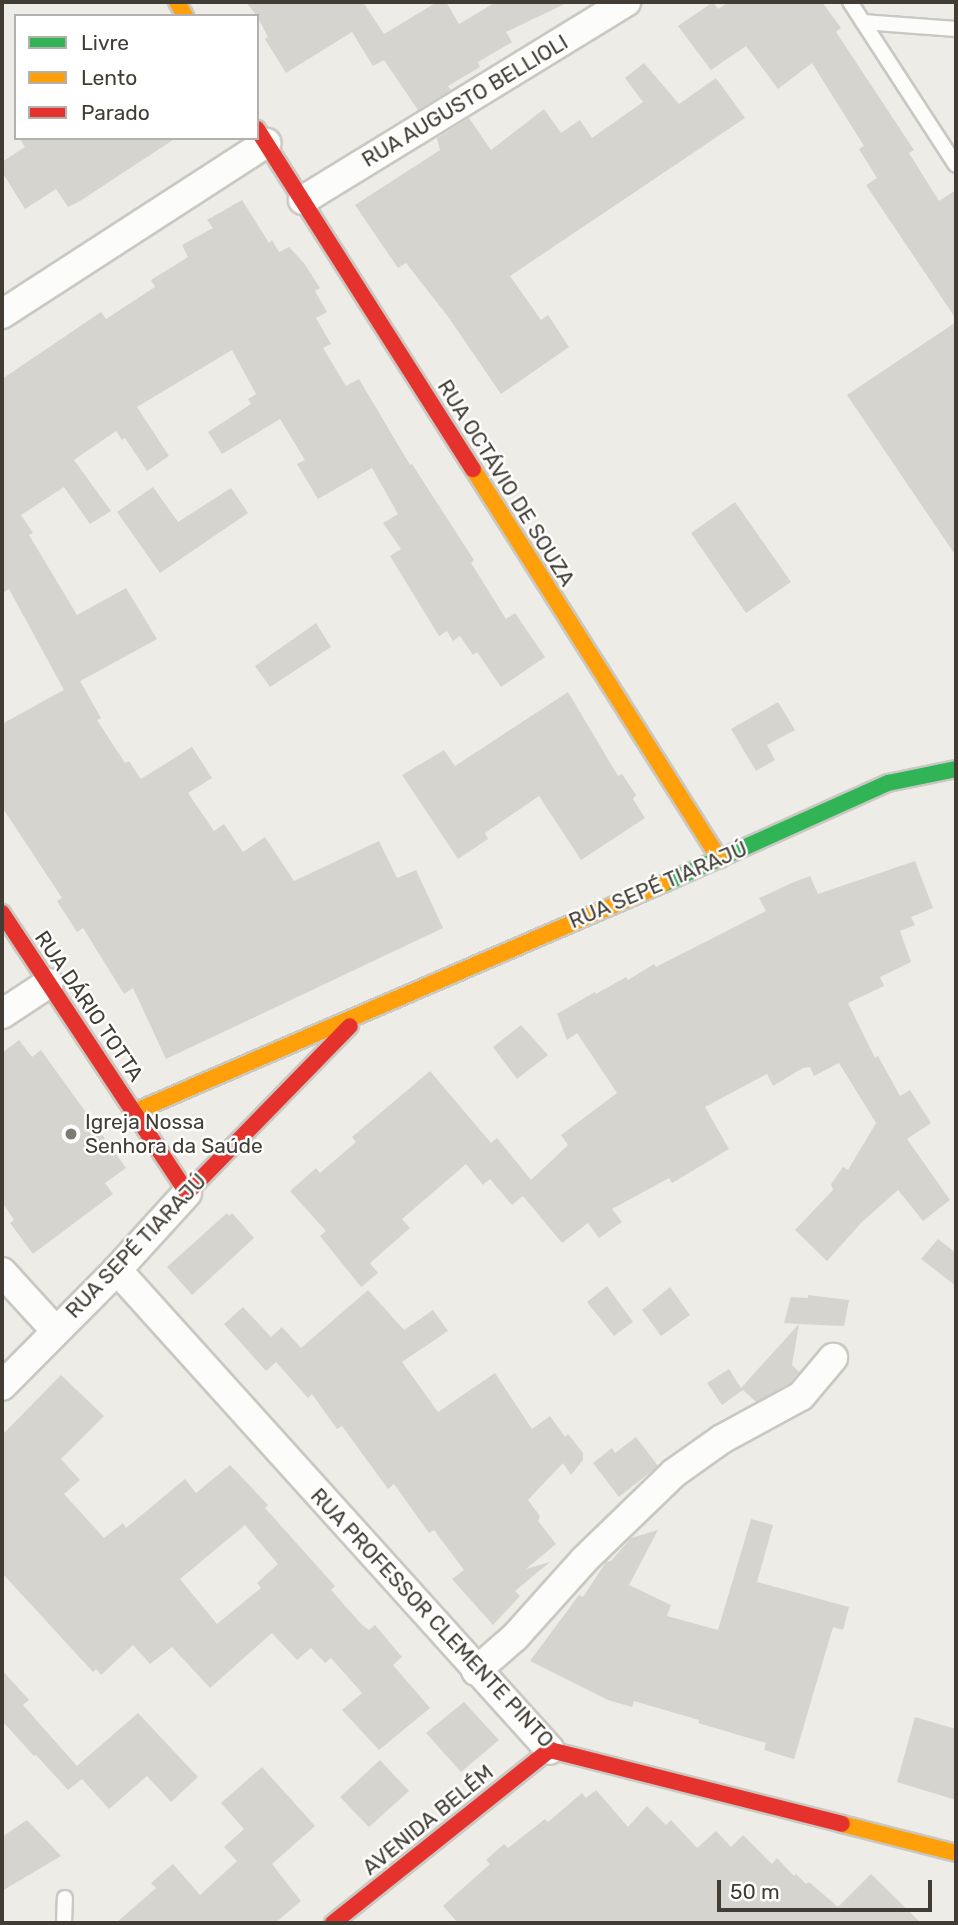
<!DOCTYPE html>
<meta charset="utf-8">
<style>
body{margin:0}
#map{position:relative;width:958px;height:1925px;overflow:hidden;background:#edece6;font-family:Rubik,sans-serif}
div>[style]{position:absolute}
[style*='--x']{left:calc(var(--x)*1px);top:calc(var(--y)*1px);width:calc(var(--w)*1px);rotate:calc(var(--a)*1deg)}
.building>*{inset:0;background:#d6d4cf}
.roads{filter:drop-shadow(2px 0 #c9c8c2) drop-shadow(-2px 0 #c9c8c2) drop-shadow(0 2px #c9c8c2) drop-shadow(0 -2px #c9c8c2)}
.lane>*{height:14px;margin:-7px;padding:0 7px;transform-origin:7px;border-radius:7px;background:#fcfcfb}
.street>*{height:28px;margin:-14px;padding:0 14px;transform-origin:14px;border-radius:14px;background:#fcfcfb}
.fast>*{height:16px;margin:-8px;padding:0 8px;transform-origin:8px;border-radius:8px;background:#30b455}
.slow>*{height:16px;margin:-8px;padding:0 8px;transform-origin:8px;border-radius:8px;background:#ff9f0a}
.jam>*{height:16px;margin:-8px;padding:0 8px;transform-origin:8px;border-radius:8px;background:#e5322d}
.dots>*{width:19px;height:19px;translate:-50% -50%;box-sizing:border-box;border:4px solid #fff;border-radius:50%}
span{translate:-50% -50%;white-space:nowrap;text-align:center;line-height:1.15;-webkit-text-stroke:5px #fff;paint-order:stroke}
.street-label{font-size:21px;color:#413d34}
.poi-label{font-size:21px;color:#413d34}
.left{translate:0 -50%;text-align:left}
.frame{position:absolute;inset:0;border:4px solid #413d34;pointer-events:none}
.legend{position:absolute;left:14px;top:14px;width:245px;height:126px;box-sizing:border-box;background:#fff;border:2px solid #b3b1ae;margin:0;padding:9px 12px;list-style:none;font-size:21px;color:#413d34}
.legend li{display:flex;align-items:center;gap:14px;height:35px}
.legend b{width:35px;border:2px solid #b3b1ae}
.scale{position:absolute;left:717px;top:1880px;width:215px;height:32px;box-sizing:border-box;border:4px solid #413d34;border-top:0;padding-left:9px;font-size:21px;line-height:24px;white-space:nowrap;color:#413d34;-webkit-text-stroke:5px #fff;paint-order:stroke}
</style>
<div id="map">
<div class="building">
<div style="clip-path:polygon(246px 2px,363px 2px,384px 34px,437px 2px,446px 2px,459px 24px,496px 2px,569px 2px,506px 32px,512px 42px,478px 62px,480px 67px,448px 86px,451px 90px,418px 110px,384px 60px,373px 66px,352px 32px,286px 73px,265px 39px,268px 37px,257px 16px)"></div>
<div style="clip-path:polygon(713px 2px,718px 9px,729px 2px,822px 2px,841px 28px,836px 32px,914px 150px,909px 153px,939px 201px,956px 190px,956px 319px,866px 185px,877px 178px,859px 149px,864px 146px,812px 63px,778px 89px,746px 46px,711px 70px,678px 26px)"></div>
<div style="clip-path:polygon(644px 63px,679px 104px,716px 78px,745px 118px,510px 276px,541px 320px,548px 315px,569px 347px,501px 394px,449px 318px,406px 263px,398px 268px,355px 205px,440px 150px,437px 138px,469px 118px,491px 150px,544px 109px,561px 133px,580px 120px,592px 138px,643px 102px,625px 78px)"></div>
<div style="clip-path:polygon(19px 138px,176px 138px,80px 201px,68px 207px,56px 189px,25px 209px,2px 172px,2px 162px,25px 147px)"></div>
<div style="clip-path:polygon(242px 200px,269px 243px,272px 240px,279px 252px,289px 247px,304px 263px,320px 288px,315px 291px,327px 312px,316px 318px,331px 344px,323px 348px,346px 386px,359px 379px,410px 465px,412px 464px,474px 560px,471px 563px,506px 619px,515px 613px,545px 657px,501px 687px,477px 652px,473px 655px,460px 636px,453px 641px,447px 631px,439px 636px,390px 556px,401px 549px,383px 523px,398px 514px,372px 468px,318px 499px,297px 464px,305px 460px,280px 419px,222px 454px,208px 432px,251px 404px,248px 399px,256px 394px,232px 350px,137px 407px,169px 456px,147px 471px,125px 438px,122px 440px,116px 431px,74px 460px,111px 511px,90px 524px,64px 487px,21px 515px,33px 533px,29px 535px,77px 615px,126px 588px,157px 639px,64px 690px,9px 589px,2px 593px,2px 379px,101px 312px,106px 319px,155px 287px,151px 280px,188px 257px,182px 245px,213px 228px,207px 220px)"></div>
<div style="clip-path:polygon(956px 322px,956px 556px,847px 395px)"></div>
<div style="clip-path:polygon(153px 487px,178px 522px,231px 488px,248px 513px,160px 573px,117px 512px)"></div>
<div style="clip-path:polygon(735px 502px,791px 582px,746px 613px,691px 533px)"></div>
<div style="clip-path:polygon(316px 623px,331px 647px,270px 687px,255px 666px)"></div>
<div style="clip-path:polygon(80px 681px,101px 718px,97px 720px,125px 763px,129px 761px,141px 779px,192px 747px,212px 778px,188px 793px,214px 831px,224px 824px,243px 852px,265px 837px,294px 881px,379px 841px,397px 878px,416px 870px,443px 928px,166px 1059px,133px 988px,124px 994px,83px 928px,77px 932px,57px 901px,62px 898px,2px 807px,2px 724px)"></div>
<div style="clip-path:polygon(568px 692px,618px 776px,622px 774px,636px 795px,633px 799px,645px 818px,581px 860px,539px 796px,485px 833px,488px 839px,458px 859px,402px 775px,444px 750px,455px 766px)"></div>
<div style="clip-path:polygon(778px 702px,795px 730px,767px 745px,775px 760px,756px 771px,731px 729px)"></div>
<div style="clip-path:polygon(915px 861px,933px 908px,911px 917px,915px 925px,900px 931px,911px 962px,880px 977px,884px 986px,848px 1003px,875px 1058px,878px 1056px,900px 1096px,910px 1090px,931px 1123px,907px 1139px,950px 1200px,923px 1221px,898px 1190px,862px 1222px,827px 1261px,795px 1230px,833px 1190px,831px 1184px,843px 1167px,848px 1170px,876px 1123px,839px 1063px,814px 1076px,810px 1067px,803px 1068px,773px 1086px,767px 1074px,705px 1107px,729px 1149px,672px 1183px,669px 1178px,612px 1209px,622px 1222px,599px 1238px,588px 1223px,562px 1243px,523px 1196px,512px 1205px,490px 1179px,483px 1185px,466px 1164px,402px 1219px,410px 1228px,370px 1263px,378px 1273px,361px 1287px,320px 1236px,326px 1231px,290px 1191px,316px 1168px,320px 1173px,356px 1142px,352px 1137px,430px 1071px,491px 1143px,497px 1138px,531px 1180px,568px 1145px,561px 1135px,617px 1093px,577px 1033px,567px 1040px,557px 1014px,595px 992px,596px 994px,626px 977px,628px 980px,654px 964px,656px 967px,766px 911px,759px 898px,794px 882px,810px 876px,818px 894px)"></div>
<div style="clip-path:polygon(521px 1025px,548px 1055px,517px 1079px,493px 1047px)"></div>
<div style="clip-path:polygon(19px 1040px,32px 1057px,41px 1050px,126px 1168px,105px 1183px,113px 1194px,33px 1254px,10px 1223px,14px 1220px,2px 1202px,2px 1053px)"></div>
<div style="clip-path:polygon(227px 1213px,229px 1216px,232px 1213px,254px 1238px,192px 1295px,167px 1267px)"></div>
<div style="clip-path:polygon(938px 1239px,956px 1253px,956px 1286px,921px 1259px)"></div>
<div style="clip-path:polygon(607px 1286px,633px 1322px,614px 1336px,587px 1302px)"></div>
<div style="clip-path:polygon(670px 1287px,690px 1315px,661px 1336px,642px 1310px)"></div>
<div style="clip-path:polygon(368px 1290px,404px 1330px,433px 1310px,448px 1331px,402px 1362px,438px 1412px,495px 1373px,532px 1429px,550px 1416px,565px 1437px,568px 1434px,583px 1453px,583px 1460px,571px 1475px,563px 1463px,528px 1500px,540px 1516px,538px 1521px,556px 1544px,526px 1569px,550px 1562px,515px 1591px,520px 1596px,493px 1625px,452px 1579px,464px 1570px,434px 1530px,429px 1533px,394px 1484px,388px 1489px,342px 1426px,337px 1429px,312px 1394px,308px 1398px,276px 1362px,266px 1371px,224px 1324px,243px 1307px,271px 1337px,282px 1327px,301px 1348px)"></div>
<div style="clip-path:polygon(808px 1295px,849px 1300px,844px 1326px,799px 1324px,792px 1365px,799px 1372px,790px 1383px,756px 1402px,743px 1390px,722px 1405px,707px 1383px,729px 1369px,741px 1388px,799px 1324px,784px 1323px,791px 1297px,808px 1298px)"></div>
<div style="clip-path:polygon(evenodd,61px 1375px,104px 1416px,61px 1459px,80px 1480px,64px 1494px,104px 1538px,123px 1523px,126px 1528px,185px 1479px,196px 1493px,230px 1465px,268px 1505px,265px 1508px,335px 1586px,331px 1590px,362px 1625px,369px 1630px,375px 1625px,402px 1657px,393px 1665px,430px 1708px,379px 1750px,342px 1710px,362px 1693px,331px 1658px,325px 1663px,311px 1648px,297px 1660px,272px 1633px,210px 1688px,172px 1647px,150px 1664px,133px 1645px,101px 1675px,96px 1669px,93px 1672px,2px 1573px,2px 1435px,61px 1375px,245px 1525px,278px 1564px,257px 1583px,261px 1588px,217px 1624px,180px 1579px,245px 1525px)"></div>
<div style="clip-path:polygon(636px 1437px,658px 1466px,619px 1497px,593px 1463px,612px 1448px,615px 1453px)"></div>
<div style="clip-path:polygon(751px 1519px,773px 1525px,757px 1582px,849px 1607px,843px 1630px,833px 1627px,794px 1759px,764px 1750px,766px 1743px,698px 1723px,699px 1720px,634px 1701px,632px 1707px,608px 1700px,530px 1661px,579px 1595px,583px 1597px,606px 1562px,611px 1561px,631px 1538px,658px 1530px,629px 1585px,671px 1605px,667px 1616px,718px 1630px)"></div>
<div style="clip-path:polygon(2px 1670px,29px 1700px,23px 1705px,77px 1766px,138px 1713px,198px 1777px,171px 1802px,147px 1776px,109px 1809px,82px 1779px,68px 1790px,36px 1755px,34px 1756px,4px 1723px,2px 1725px)"></div>
<div style="clip-path:polygon(464px 1702px,499px 1740px,461px 1772px,426px 1733px)"></div>
<div style="clip-path:polygon(915px 1717px,956px 1729px,956px 1800px,897px 1782px)"></div>
<div style="clip-path:polygon(380px 1760px,409px 1791px,369px 1827px,340px 1797px)"></div>
<div style="clip-path:polygon(262px 1767px,315px 1826px,272px 1864px,301px 1901px,275px 1923px,116px 1923px,156px 1888px,151px 1883px,173px 1864px,200px 1895px,237px 1861px,224px 1847px,244px 1829px,221px 1803px)"></div>
<div style="clip-path:polygon(596px 1790px,628px 1827px,647px 1806px,666px 1825px,671px 1820px,697px 1848px,716px 1831px,731px 1847px,743px 1835px,772px 1864px,777px 1858px,794px 1876px,796px 1874px,806px 1884px,809px 1882px,838px 1907px,871px 1874px,921px 1923px,458px 1923px,443px 1906px,490px 1864px,486px 1860px,504px 1844px,508px 1848px,545px 1819px,548px 1822px,582px 1793px,586px 1798px)"></div>
<div style="clip-path:polygon(27px 1820px,61px 1856px,2px 1891px,2px 1837px)"></div>
</div>
<div class="roads">
<div class="lane">
<div style="--x:850;--y:2;--w:194;--a:57"></div>
<div style="--x:863;--y:22;--w:93;--a:4.3"></div>
<div style="--x:64;--y:1923;--w:25;--a:-88"></div>
</div>
<div class="street">
<div style="--x:303;--y:200;--w:379;--a:-31.5"></div>
<div style="--x:2;--y:314;--w:315;--a:-32.9"></div>
<div style="--x:2;--y:1014;--w:56;--a:-33.4"></div>
<div style="--x:117;--y:1270;--w:646;--a:47.95"></div>
<div style="--x:2;--y:1272;--w:79;--a:47.6"></div>
<div style="--x:2;--y:1386;--w:163;--a:-45.2"></div>
<div style="--x:117;--y:1270;--w:104;--a:-47.7"></div>
<div style="--x:476;--y:1671;--w:52;--a:-41.1"></div>
<div style="--x:515;--y:1637;--w:103;--a:-48.1"></div>
<div style="--x:584;--y:1560;--w:125;--a:-44"></div>
<div style="--x:674;--y:1473;--w:59;--a:-35.3"></div>
<div style="--x:722;--y:1439;--w:90;--a:-28.6"></div>
<div style="--x:801;--y:1396;--w:50;--a:-49.9"></div>
</div>
<div class="fast">
<div style="--x:663;--y:884;--w:247;--a:-24.2"></div>
<div style="--x:888;--y:783;--w:69;--a:-11.6"></div>
</div>
<div class="slow">
<div style="--x:177;--y:2;--w:16;--a:60"></div>
<div style="--x:473;--y:469;--w:462;--a:57.7"></div>
<div style="--x:134;--y:1112;--w:576;--a:-23.32"></div>
<div style="--x:842;--y:1824;--w:118;--a:14.3"></div>
</div>
<div class="jam">
<div style="--x:257;--y:129;--w:403;--a:57.6"></div>
<div style="--x:2;--y:913;--w:336;--a:56.5"></div>
<div style="--x:187;--y:1193;--w:233;--a:-45.7"></div>
<div style="--x:333;--y:1923;--w:278;--a:-38.6"></div>
<div style="--x:550;--y:1750;--w:301;--a:14.2"></div>
</div>
</div>
<div class="dots">
<div style="left:71px;top:1134px;background:#7d7a72"></div>
</div>
<div class="street-label">
<span style="left:465px;top:101px;rotate:-31deg">RUA AUGUSTO BELLIOLI</span>
<span style="left:506px;top:483px;rotate:58deg">RUA OCTÁVIO DE SOUZA</span>
<span style="left:658px;top:885px;rotate:-23deg">RUA SEPÉ TIARAJÚ</span>
<span style="left:89px;top:1006px;rotate:56deg">RUA DÁRIO TOTTA</span>
<span style="left:136px;top:1246px;rotate:-46deg">RUA SEPÉ TIARAJÚ</span>
<span style="left:432px;top:1618px;rotate:47deg">RUA PROFESSOR CLEMENTE PINTO</span>
<span style="left:428px;top:1820px;rotate:-39deg">AVENIDA BELÉM</span>
</div>
<div class="poi-label">
<span class="left" style="left:85px;top:1134px">Igreja Nossa<br>Senhora da Saúde</span>
</div>
<div class="frame"></div>
<ul class="legend">
<li><b style="height:9px;background:#30b455"></b>Livre</li>
<li><b style="height:9px;background:#ff9f0a"></b>Lento</li>
<li><b style="height:9px;background:#e5322d"></b>Parado</li>
</ul>
<div class="scale">50 m</div>
</div>
